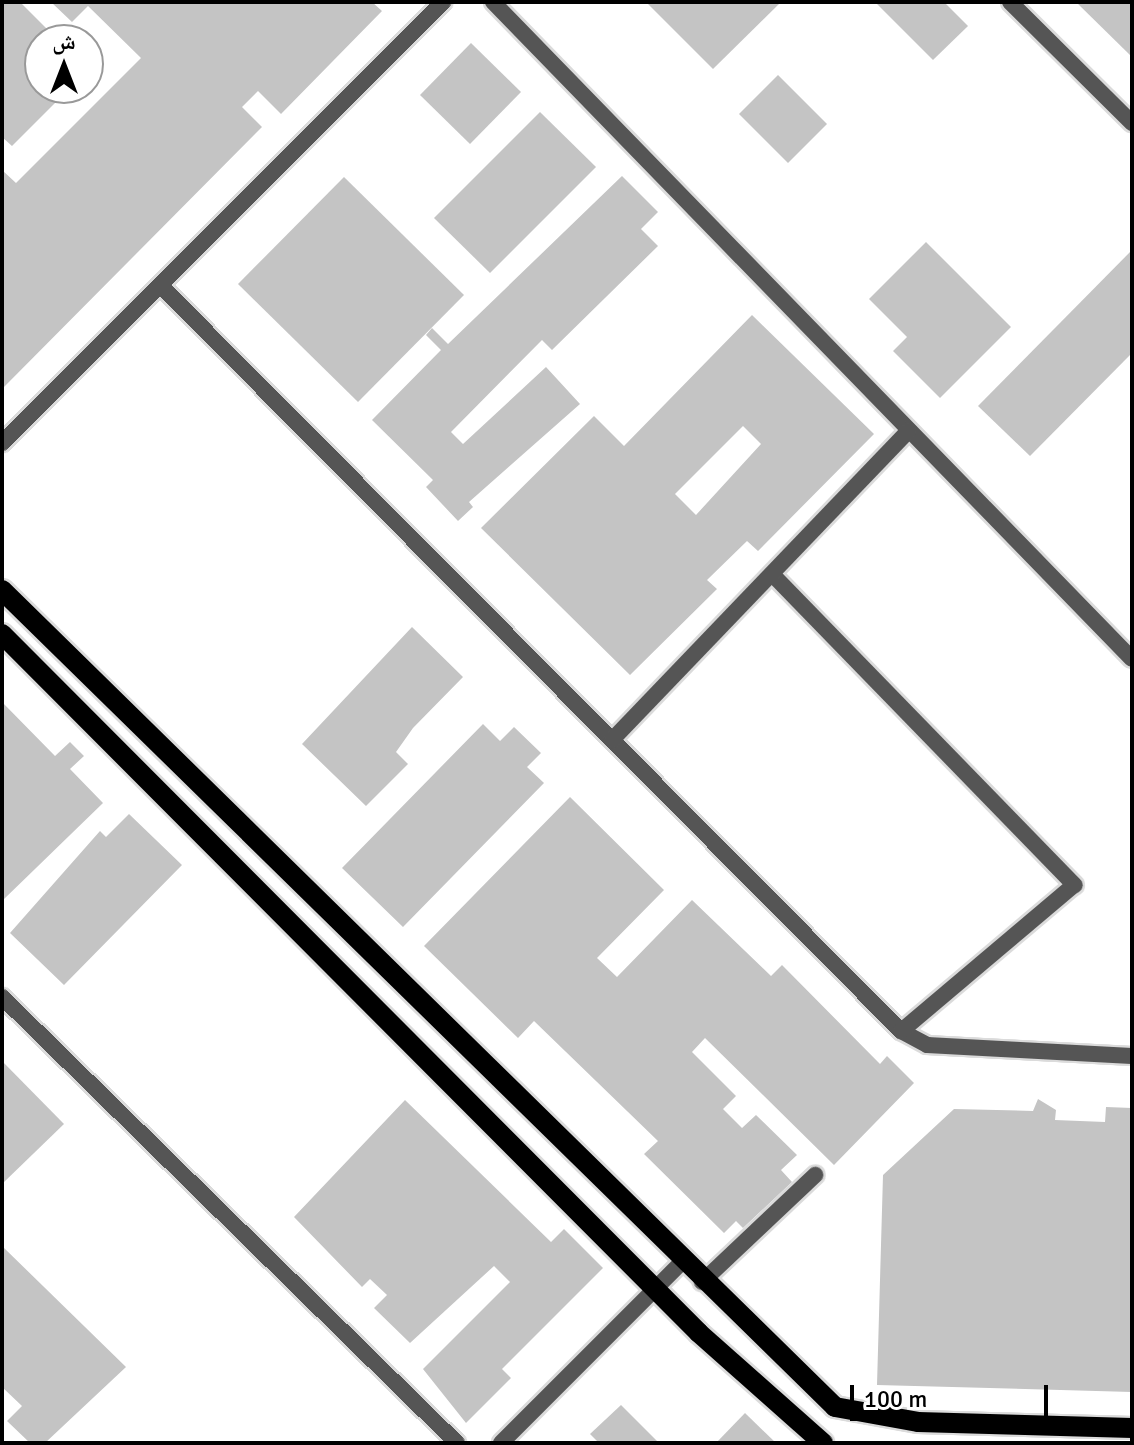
<!DOCTYPE html>
<meta charset="utf-8">
<style>
body{margin:0}
#map{position:relative;width:1134px;height:1445px;overflow:hidden;background:#fff;font-family:Signika,"Noto Naskh Arabic",sans-serif}
div>[style]{position:absolute}
[style*='--x']{left:calc(var(--x)*1px);top:calc(var(--y)*1px);width:calc(var(--w)*1px);rotate:calc(var(--a)*1deg)}
.building>*{inset:0;background:#c4c4c4}
.roads{filter:drop-shadow(2px 0 #dbdbdb) drop-shadow(-2px 0 #dbdbdb) drop-shadow(0 2px #dbdbdb) drop-shadow(0 -2px #dbdbdb)}
.minor>*{height:16px;margin:-8px;padding:0 8px;transform-origin:8px;border-radius:8px;background:#555}
.major>*{height:20px;margin:-10px;padding:0 10px;transform-origin:10px;border-radius:10px;background:#000}
span{translate:-50% -50%;white-space:nowrap;text-align:center;line-height:1.15;-webkit-text-stroke:6px #fff;paint-order:stroke}
.frame{position:absolute;inset:0;border:4px solid #000;pointer-events:none}
.north{position:absolute;left:24px;top:24px;width:80px;height:80px;box-sizing:border-box;background:#fff;border:2px solid #999;border-radius:50%;rotate:0deg;font-size:22px;font-weight:700;line-height:32px;text-align:center;color:#000}
.north::after{content:'';display:block;margin:auto;width:28px;height:36px;background:#000;clip-path:polygon(50% 0,100% 100%,50% 72%,0 100%)}
.scale{position:absolute;left:850px;top:1385px;width:198px;height:36px;box-sizing:border-box;border:4px solid #000;border-top:0;padding-left:10px;font-size:24px;line-height:28px;white-space:nowrap;color:#000;-webkit-text-stroke:6px #fff;paint-order:stroke}
</style>
<div id="map">
<div class="building">
<div style="clip-path:polygon(2px 2px,20px 2px,58px 40px,40px 40px,40px 88px,70px 88px,12px 146px,2px 137px)"></div>
<div style="clip-path:polygon(51px 2px,372px 2px,382px 11px,281px 114px,258px 91px,242px 107px,262px 127px,2px 389px,2px 170px,16px 183px,141px 58px,88px 6px,72px 22px)"></div>
<div style="clip-path:polygon(646px 2px,781px 2px,713px 69px)"></div>
<div style="clip-path:polygon(875px 2px,944px 2px,968px 26px,933px 60px)"></div>
<div style="clip-path:polygon(1076px 2px,1132px 2px,1132px 57px)"></div>
<div style="clip-path:polygon(471px 43px,521px 92px,470px 144px,420px 95px)"></div>
<div style="clip-path:polygon(778px 75px,827px 124px,788px 163px,739px 114px)"></div>
<div style="clip-path:polygon(540px 112px,596px 167px,490px 273px,434px 218px)"></div>
<div style="clip-path:polygon(622px 176px,658px 212px,641px 229px,658px 246px,552px 350px,542px 340px,451px 432px,463px 444px,546px 367px,580px 404px,469px 502px,473px 507px,458px 521px,426px 487px,433px 480px,372px 420px,441px 350px,426px 335px,432px 328px,448px 344px)"></div>
<div style="clip-path:polygon(344px 177px,464px 295px,358px 402px,238px 284px)"></div>
<div style="clip-path:polygon(926px 242px,1011px 327px,940px 398px,893px 351px,907px 337px,869px 299px)"></div>
<div style="clip-path:polygon(1132px 250px,1132px 353px,1030px 456px,978px 406px)"></div>
<div style="clip-path:polygon(evenodd,752px 315px,874px 434px,758px 551px,747px 541px,707px 580px,717px 589px,630px 675px,481px 528px,594px 416px,624px 446px,752px 315px,743px 426px,761px 444px,696px 515px,675px 494px,743px 426px)"></div>
<div style="clip-path:polygon(412px 627px,463px 677px,413px 728px,396px 752px,408px 764px,366px 806px,302px 744px)"></div>
<div style="clip-path:polygon(2px 702px,55px 756px,70px 742px,84px 756px,70px 769px,103px 803px,2px 901px)"></div>
<div style="clip-path:polygon(483px 724px,500px 741px,514px 727px,541px 753px,527px 767px,544px 783px,403px 927px,342px 868px)"></div>
<div style="clip-path:polygon(570px 797px,664px 890px,597px 958px,617px 977px,692px 900px,771px 976px,782px 965px,880px 1064px,887px 1056px,914px 1083px,834px 1165px,705px 1038px,692px 1052px,736px 1096px,723px 1109px,742px 1128px,756px 1115px,797px 1155px,781px 1170px,792px 1182px,743px 1228px,736px 1221px,724px 1233px,644px 1154px,658px 1141px,534px 1021px,518px 1038px,424px 946px)"></div>
<div style="clip-path:polygon(129px 814px,182px 865px,64px 985px,10px 933px,100px 831px,106px 837px)"></div>
<div style="clip-path:polygon(2px 1061px,64px 1124px,2px 1184px)"></div>
<div style="clip-path:polygon(1038px 1099px,1056px 1110px,1055px 1120px,1105px 1122px,1106px 1107px,1132px 1108px,1132px 1392px,877px 1385px,883px 1175px,954px 1109px,1033px 1111px)"></div>
<div style="clip-path:polygon(405px 1100px,551px 1242px,564px 1229px,603px 1268px,502px 1369px,511px 1378px,466px 1423px,423px 1369px,510px 1282px,494px 1266px,410px 1343px,374px 1308px,387px 1295px,370px 1279px,362px 1287px,294px 1217px)"></div>
<div style="clip-path:polygon(2px 1246px,126px 1367px,45px 1443px,30px 1443px,7px 1421px,22px 1406px,2px 1387px)"></div>
<div style="clip-path:polygon(621px 1405px,659px 1443px,599px 1443px,590px 1434px)"></div>
<div style="clip-path:polygon(745px 1413px,776px 1443px,716px 1443px)"></div>
</div>
<div class="roads">
<div class="minor">
<div style="--x:493;--y:2;--w:916;--a:45.8"></div>
<div style="--x:1010;--y:2;--w:172;--a:44.8"></div>
<div style="--x:161;--y:286;--w:1050;--a:45.19"></div>
<div style="--x:901;--y:1031;--w:30;--a:28"></div>
<div style="--x:927;--y:1045;--w:205;--a:3.1"></div>
<div style="--x:2;--y:443;--w:624;--a:-45"></div>
<div style="--x:772;--y:574;--w:434;--a:45.8"></div>
<div style="--x:1074;--y:885;--w:226;--a:139.8"></div>
<div style="--x:612;--y:740;--w:429;--a:-46.2"></div>
<div style="--x:2;--y:997;--w:637;--a:44.43"></div>
<div style="--x:702;--y:1282;--w:156;--a:-43.4"></div>
<div style="--x:501;--y:1443;--w:255;--a:-45"></div>
</div>
<div class="major">
<div style="--x:2;--y:590;--w:1167;--a:44.44"></div>
<div style="--x:835;--y:1407;--w:84;--a:10.2"></div>
<div style="--x:918;--y:1422;--w:214;--a:1.6"></div>
<div style="--x:2;--y:634;--w:987;--a:45.08"></div>
<div style="--x:699;--y:1333;--w:166;--a:41.6"></div>
</div>
</div>
<div class="frame"></div>
<div class="north">ش</div>
<div class="scale">100 m</div>
</div>
